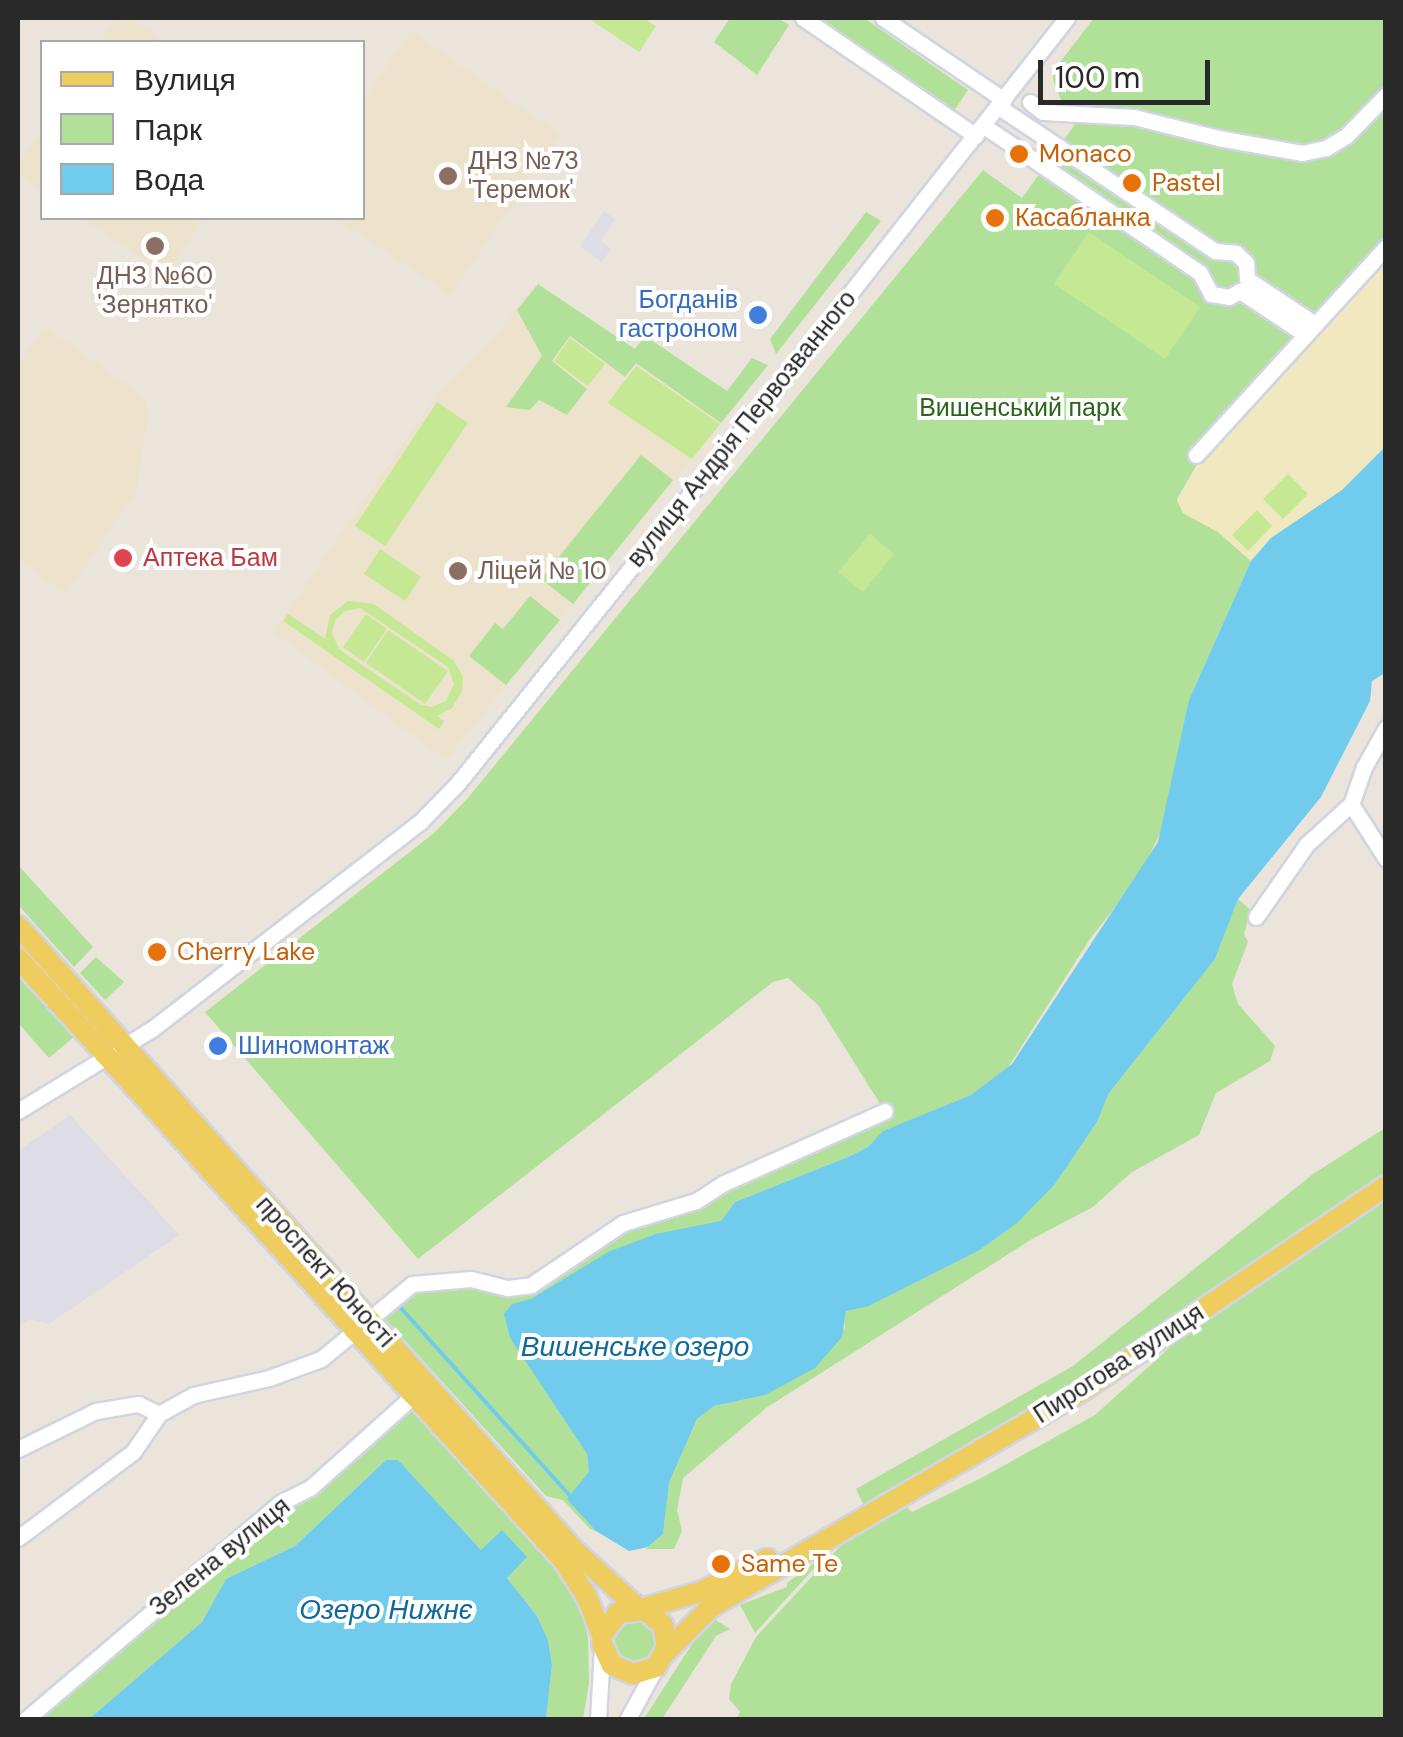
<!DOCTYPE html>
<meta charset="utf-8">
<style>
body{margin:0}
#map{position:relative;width:1403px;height:1737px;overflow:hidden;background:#ebe4db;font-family:"DM Sans",sans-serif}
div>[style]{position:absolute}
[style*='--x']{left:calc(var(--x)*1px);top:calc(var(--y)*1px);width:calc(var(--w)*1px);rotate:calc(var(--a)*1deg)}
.industrial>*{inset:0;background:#dedce4}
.education>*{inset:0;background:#ede2cb}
.green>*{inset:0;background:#b1e198}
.round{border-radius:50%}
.sand>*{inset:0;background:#f0e8be}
.pitch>*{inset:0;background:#c5e894}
.water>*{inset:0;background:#70cbec}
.stream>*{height:4px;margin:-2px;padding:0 2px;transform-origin:2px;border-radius:2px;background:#70cbec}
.roads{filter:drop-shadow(2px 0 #d1d4e2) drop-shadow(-2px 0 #d1d4e2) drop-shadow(0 2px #d1d4e2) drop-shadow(0 -2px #d1d4e2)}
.minor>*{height:15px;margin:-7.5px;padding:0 7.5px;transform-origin:7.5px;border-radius:7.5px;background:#fff}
.major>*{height:20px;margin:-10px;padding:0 10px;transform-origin:10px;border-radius:10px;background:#eecc5e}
.dots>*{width:28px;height:28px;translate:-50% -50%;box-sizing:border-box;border:5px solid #fff;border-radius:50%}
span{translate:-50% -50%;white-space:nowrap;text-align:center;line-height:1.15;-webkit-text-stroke:8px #fff;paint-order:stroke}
.food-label{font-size:25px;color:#c56008}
.left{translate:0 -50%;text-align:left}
.education-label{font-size:25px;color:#785e54}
.shop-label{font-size:25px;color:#366cbe}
.right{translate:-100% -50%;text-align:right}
.park-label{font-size:25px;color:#2a651b}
.street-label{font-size:25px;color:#292929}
.health-label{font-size:25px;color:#be3a42}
.water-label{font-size:28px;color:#106997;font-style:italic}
.frame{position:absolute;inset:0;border:20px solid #292929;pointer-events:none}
.legend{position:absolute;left:40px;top:40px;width:325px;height:180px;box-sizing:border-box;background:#fff;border:2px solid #a9a9a9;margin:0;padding:12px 18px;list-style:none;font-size:30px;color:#292929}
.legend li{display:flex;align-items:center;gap:20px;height:50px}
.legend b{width:50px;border:2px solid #a9a9a9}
.scale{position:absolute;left:1038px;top:60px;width:172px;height:45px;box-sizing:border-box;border:5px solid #292929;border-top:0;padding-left:12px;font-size:30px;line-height:35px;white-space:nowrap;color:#292929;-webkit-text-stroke:8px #fff;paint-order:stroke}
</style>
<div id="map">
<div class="industrial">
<div style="clip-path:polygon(604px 211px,615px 219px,601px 241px,611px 249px,602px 262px,580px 247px)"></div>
<div style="clip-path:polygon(70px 1115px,179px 1235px,49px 1324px,30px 1319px,18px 1327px,18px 1151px)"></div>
</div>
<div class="education">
<div style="clip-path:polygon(117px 18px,129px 18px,167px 42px,100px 42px)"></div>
<div style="clip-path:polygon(411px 31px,561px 135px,450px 295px,336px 218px,362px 218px,363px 101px)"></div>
<div style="clip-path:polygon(42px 128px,42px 192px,18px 172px,18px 165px)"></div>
<div style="clip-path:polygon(81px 218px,204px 218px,167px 275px)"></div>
<div style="clip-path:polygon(530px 289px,723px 421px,446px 760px,273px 632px,444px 385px,492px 342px)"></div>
<div style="clip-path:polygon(45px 327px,144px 397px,148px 417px,136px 491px,66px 595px,18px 559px,18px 364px)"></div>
</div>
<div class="green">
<div style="clip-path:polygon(730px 18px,778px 18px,789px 25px,757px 75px,714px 42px)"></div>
<div style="clip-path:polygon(812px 18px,864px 18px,968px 90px,952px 114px)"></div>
<div style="clip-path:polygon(1094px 18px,1385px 18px,1385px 247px,1213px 437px,1177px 499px,1183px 513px,1218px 532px,1251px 561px,1189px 700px,1164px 825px,1140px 875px,1090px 939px,1007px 1069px,971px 1095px,884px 1131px,868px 1147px,848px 1157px,735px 1202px,721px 1221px,711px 1224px,587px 1454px,589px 1472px,604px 1492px,596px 1531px,590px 1529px,563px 1500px,546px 1496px,380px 1313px,412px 1284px,515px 1288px,612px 1230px,675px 1206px,884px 1110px,818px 1005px,788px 978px,773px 982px,418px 1259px,205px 1012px,434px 833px,467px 799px,983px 170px,1022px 198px,1081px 116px,1062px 103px,1053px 79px,1054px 70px)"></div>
<div style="clip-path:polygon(866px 212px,881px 221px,776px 354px,770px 339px)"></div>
<div style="clip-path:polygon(538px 284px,635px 349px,645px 336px,727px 391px,752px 358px,768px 365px,721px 423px,636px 363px,625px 377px,570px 336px,552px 361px,587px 389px,567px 415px,539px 400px,530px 410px,506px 407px,542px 356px,517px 310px)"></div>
<div style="clip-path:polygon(641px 455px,673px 480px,573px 604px,541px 579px)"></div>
<div style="clip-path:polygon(530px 596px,560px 620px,506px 685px,469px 656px,495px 623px,503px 629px)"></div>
<div style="clip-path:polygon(18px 865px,93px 947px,74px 967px,18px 905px)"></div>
<div style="clip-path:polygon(1238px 899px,1251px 910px,1244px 934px,1248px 942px,1232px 984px,1238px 1004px,1275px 1046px,1270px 1061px,1216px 1093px,1199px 1135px,1132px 1172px,1093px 1207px,1032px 1239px,766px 1408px,683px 1478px,677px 1510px,682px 1531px,674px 1549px,646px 1549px,663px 1534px,669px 1483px,697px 1419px,714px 1406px,765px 1395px,845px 1328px,844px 1316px,849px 1308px,869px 1306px,978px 1251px,1055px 1184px,1097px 1122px,1109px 1093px,1215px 959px)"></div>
<div style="clip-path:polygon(96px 957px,124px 982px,105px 1000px,80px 973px)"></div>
<div style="clip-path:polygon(18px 975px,75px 1036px,49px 1058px,18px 1023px)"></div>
<div style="clip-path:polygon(1385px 1128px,1385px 1176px,1074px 1386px,864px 1506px,856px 1489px,1073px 1366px,1313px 1174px)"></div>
<div style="clip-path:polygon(1385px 1186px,1385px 1719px,736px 1720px,740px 1712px,729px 1699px,731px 1684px,756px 1637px,846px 1540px,906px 1506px,912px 1512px,983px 1477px,1095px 1415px,1239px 1285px)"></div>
<div style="clip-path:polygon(406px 1401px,564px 1576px,580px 1606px,588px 1637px,589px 1683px,583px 1719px,546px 1719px,552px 1665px,548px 1640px,537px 1616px,507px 1578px,527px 1557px,481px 1550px,398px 1461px,386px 1460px,295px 1546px,226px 1579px,202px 1622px,89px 1719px,25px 1720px)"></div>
<div style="clip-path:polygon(818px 1560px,819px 1563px,755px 1633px,740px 1605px,787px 1587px,787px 1583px)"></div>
<div style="clip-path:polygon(714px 1619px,730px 1629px,716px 1636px,662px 1719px,643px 1720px,705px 1624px)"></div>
<div class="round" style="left:615px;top:1620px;width:42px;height:42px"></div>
</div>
<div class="sand">
<div style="clip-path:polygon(1385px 247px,1385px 447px,1342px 490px,1271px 538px,1251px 561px,1218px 532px,1183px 513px,1177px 500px,1213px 437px)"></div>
</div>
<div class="pitch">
<div style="clip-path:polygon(588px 18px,643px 18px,656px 26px,639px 52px)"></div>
<div style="clip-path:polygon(1089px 232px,1200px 307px,1165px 359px,1054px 284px)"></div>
<div style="clip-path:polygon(570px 338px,605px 364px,588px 386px,554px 361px)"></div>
<div style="clip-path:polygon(636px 366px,720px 424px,692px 459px,608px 403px)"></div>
<div style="clip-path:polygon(437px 402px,468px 423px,385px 546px,355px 526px)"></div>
<div style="clip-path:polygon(1288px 474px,1308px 494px,1283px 519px,1263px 499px)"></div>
<div style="clip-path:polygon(1257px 510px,1272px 526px,1248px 551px,1232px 535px)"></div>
<div style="clip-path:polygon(870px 534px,894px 554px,863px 592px,838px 572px)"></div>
<div style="clip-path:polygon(380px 549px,421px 577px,405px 601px,364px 574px)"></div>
<div style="clip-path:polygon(evenodd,348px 601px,374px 604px,454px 661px,463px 677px,462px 691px,452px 708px,437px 716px,444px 721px,439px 729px,283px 621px,288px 614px,325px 639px,330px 615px,348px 601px,360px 608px,448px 667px,454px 684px,446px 701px,432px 707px,421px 705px,340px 650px,332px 634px,335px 620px,345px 611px,360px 608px)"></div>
<div style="clip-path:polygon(366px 614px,387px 629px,364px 662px,343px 647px)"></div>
<div style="clip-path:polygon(388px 630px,448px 671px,425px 704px,366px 663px)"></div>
</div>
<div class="water">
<div style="clip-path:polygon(1385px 447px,1385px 673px,1372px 681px,1370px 701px,1321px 797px,1238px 899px,1215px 959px,1109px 1093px,1097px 1122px,1055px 1184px,1017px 1223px,978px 1251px,869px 1306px,846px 1311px,842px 1337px,815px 1368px,765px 1395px,714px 1406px,697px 1419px,669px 1483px,663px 1534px,648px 1547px,629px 1551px,596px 1531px,567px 1499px,589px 1472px,587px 1454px,510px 1338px,504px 1314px,512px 1304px,531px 1299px,610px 1251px,656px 1234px,721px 1221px,735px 1202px,848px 1157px,868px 1147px,883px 1131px,971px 1095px,1012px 1064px,1158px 842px,1189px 700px,1251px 561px,1271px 538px,1342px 490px)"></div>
<div style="clip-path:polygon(386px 1460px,398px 1460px,481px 1550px,502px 1530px,527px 1557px,507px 1578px,537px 1616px,548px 1640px,552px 1665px,546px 1719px,89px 1719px,202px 1622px,226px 1579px,295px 1546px)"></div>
</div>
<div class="stream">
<div style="--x:400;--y:1307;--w:254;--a:48"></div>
</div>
<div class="roads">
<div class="minor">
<div style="--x:803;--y:18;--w:209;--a:34.3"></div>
<div style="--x:883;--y:18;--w:146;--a:34.1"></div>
<div style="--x:1030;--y:102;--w:16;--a:38"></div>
<div style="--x:1043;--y:112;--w:91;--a:3.1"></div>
<div style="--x:1134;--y:117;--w:87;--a:14"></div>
<div style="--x:1218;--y:138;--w:85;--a:10.1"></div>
<div style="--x:1302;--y:153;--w:25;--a:-12"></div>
<div style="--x:1326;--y:148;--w:23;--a:-31"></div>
<div style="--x:1346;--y:136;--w:57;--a:-45.7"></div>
<div style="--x:999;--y:107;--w:260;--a:33.7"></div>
<div style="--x:1215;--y:251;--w:21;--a:5"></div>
<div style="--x:1236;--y:253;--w:14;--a:45"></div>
<div style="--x:1246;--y:263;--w:16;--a:86"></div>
<div style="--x:1247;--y:279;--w:82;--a:33.5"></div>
<div style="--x:984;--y:126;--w:261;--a:34.2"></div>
<div style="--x:1200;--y:273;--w:24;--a:62"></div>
<div style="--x:1211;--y:294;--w:18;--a:9"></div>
<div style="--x:1229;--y:297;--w:13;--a:-29"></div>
<div style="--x:1240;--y:291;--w:79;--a:33.7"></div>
<div style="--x:1196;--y:455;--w:282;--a:-47.6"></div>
<div style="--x:1386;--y:728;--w:45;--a:119.4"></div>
<div style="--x:1364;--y:767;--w:39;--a:109"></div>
<div style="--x:1351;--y:804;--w:65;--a:57.5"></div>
<div style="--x:1256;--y:917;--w:89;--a:-55.1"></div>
<div style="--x:1307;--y:844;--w:59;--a:-42.3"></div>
<div style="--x:18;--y:1111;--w:157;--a:-31.5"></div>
<div style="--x:152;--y:1029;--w:340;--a:-37.7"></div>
<div style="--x:421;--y:821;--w:53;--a:-45.8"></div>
<div style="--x:458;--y:783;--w:528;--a:-51.22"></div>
<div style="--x:789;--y:371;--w:449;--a:-51.8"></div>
<div style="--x:18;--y:1449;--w:87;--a:-26"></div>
<div style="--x:96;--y:1411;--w:43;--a:-9.5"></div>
<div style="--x:138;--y:1404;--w:23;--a:25"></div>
<div style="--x:159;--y:1414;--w:39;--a:-29"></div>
<div style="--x:193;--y:1395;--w:78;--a:-12.6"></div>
<div style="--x:269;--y:1378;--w:55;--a:-20.1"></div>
<div style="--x:321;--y:1359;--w:118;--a:-39.5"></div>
<div style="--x:412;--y:1284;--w:59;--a:-4.8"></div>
<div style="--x:471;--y:1279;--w:38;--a:14"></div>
<div style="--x:508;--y:1288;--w:23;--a:-7"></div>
<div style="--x:531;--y:1285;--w:111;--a:-34"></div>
<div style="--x:623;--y:1223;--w:76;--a:-16.8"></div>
<div style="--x:696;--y:1201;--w:33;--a:-33"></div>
<div style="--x:724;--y:1183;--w:176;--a:-24.1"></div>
<div style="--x:18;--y:1538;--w:144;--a:-36.8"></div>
<div style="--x:133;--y:1452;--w:46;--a:-55.6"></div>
<div style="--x:25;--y:1720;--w:335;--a:-40.4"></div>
<div style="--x:280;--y:1503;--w:34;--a:-27"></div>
<div style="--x:310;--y:1488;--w:140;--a:-41.8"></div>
<div style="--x:598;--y:1720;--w:71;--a:-86.8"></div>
<div style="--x:627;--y:1720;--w:60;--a:-61.3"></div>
</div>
<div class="major">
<div style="--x:18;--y:926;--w:837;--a:48.29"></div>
<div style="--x:575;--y:1551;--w:86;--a:42.2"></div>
<div style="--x:18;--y:958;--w:813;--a:47.84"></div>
<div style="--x:564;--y:1561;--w:43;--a:57.4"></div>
<div style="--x:587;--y:1597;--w:41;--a:68.5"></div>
<div style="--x:641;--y:1609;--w:65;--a:-16.2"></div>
<div style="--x:703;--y:1591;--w:72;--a:-26.6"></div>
<div style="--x:602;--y:1644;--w:23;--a:65"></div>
<div style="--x:612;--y:1665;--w:23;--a:23"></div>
<div style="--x:633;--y:1674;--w:24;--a:-17"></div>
<div style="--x:656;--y:1667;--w:23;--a:-61"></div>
<div style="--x:667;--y:1647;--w:22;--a:-100"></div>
<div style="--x:663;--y:1625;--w:23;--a:-140"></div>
<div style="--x:645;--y:1610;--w:27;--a:174"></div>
<div style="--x:618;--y:1613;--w:27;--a:126"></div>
<div style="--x:664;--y:1654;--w:66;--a:-45"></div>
<div style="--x:711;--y:1607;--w:426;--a:-30.2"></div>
<div style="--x:1079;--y:1393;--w:370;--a:-34"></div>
</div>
</div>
<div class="dots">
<div style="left:1019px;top:154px;background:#e8710a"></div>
<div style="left:448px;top:176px;background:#8d6e63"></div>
<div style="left:1132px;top:183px;background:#e8710a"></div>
<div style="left:995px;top:218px;background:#e8710a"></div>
<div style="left:155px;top:246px;background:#8d6e63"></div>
<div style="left:758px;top:315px;background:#3f7fe0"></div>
<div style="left:123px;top:558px;background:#e0444e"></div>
<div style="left:458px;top:571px;background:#8d6e63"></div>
<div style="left:157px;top:952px;background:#e8710a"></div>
<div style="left:218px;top:1046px;background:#3f7fe0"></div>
<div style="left:721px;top:1564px;background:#e8710a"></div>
</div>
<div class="food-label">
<span class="left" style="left:1039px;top:154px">Monaco</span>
<span class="left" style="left:1152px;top:183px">Pastel</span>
<span class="left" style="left:1015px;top:218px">Касабланка</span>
<span class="left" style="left:177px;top:952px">Cherry Lake</span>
<span class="left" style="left:741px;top:1564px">Same Te</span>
</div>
<div class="education-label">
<span class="left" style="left:468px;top:176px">ДНЗ №73<br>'Теремок'</span>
<span style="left:155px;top:291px">ДНЗ №60<br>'Зернятко'</span>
<span class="left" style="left:478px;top:571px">Ліцей № 10</span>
</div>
<div class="shop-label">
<span class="right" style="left:738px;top:315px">Богданів<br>гастроном</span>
<span class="left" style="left:238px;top:1046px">Шиномонтаж</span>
</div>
<div class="park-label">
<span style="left:1020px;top:408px">Вишенський парк</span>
</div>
<div class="street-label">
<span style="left:742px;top:429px;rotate:-51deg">вулиця Андрія Первозванного</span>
<span style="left:325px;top:1272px;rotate:48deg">проспект Юності</span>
<span style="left:1119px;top:1364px;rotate:-33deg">Пирогова вулиця</span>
<span style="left:220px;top:1557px;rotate:-39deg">Зелена вулиця</span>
</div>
<div class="health-label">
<span class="left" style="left:143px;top:558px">Аптека Бам</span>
</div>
<div class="water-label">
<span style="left:635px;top:1347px">Вишенське озеро</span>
<span style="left:386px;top:1610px">Озеро Нижнє</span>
</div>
<div class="frame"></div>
<ul class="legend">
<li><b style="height:12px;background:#eecc5e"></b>Вулиця</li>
<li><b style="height:28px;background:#b1e198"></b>Парк</li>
<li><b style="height:28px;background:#70cbec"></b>Вода</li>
</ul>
<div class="scale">100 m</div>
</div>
